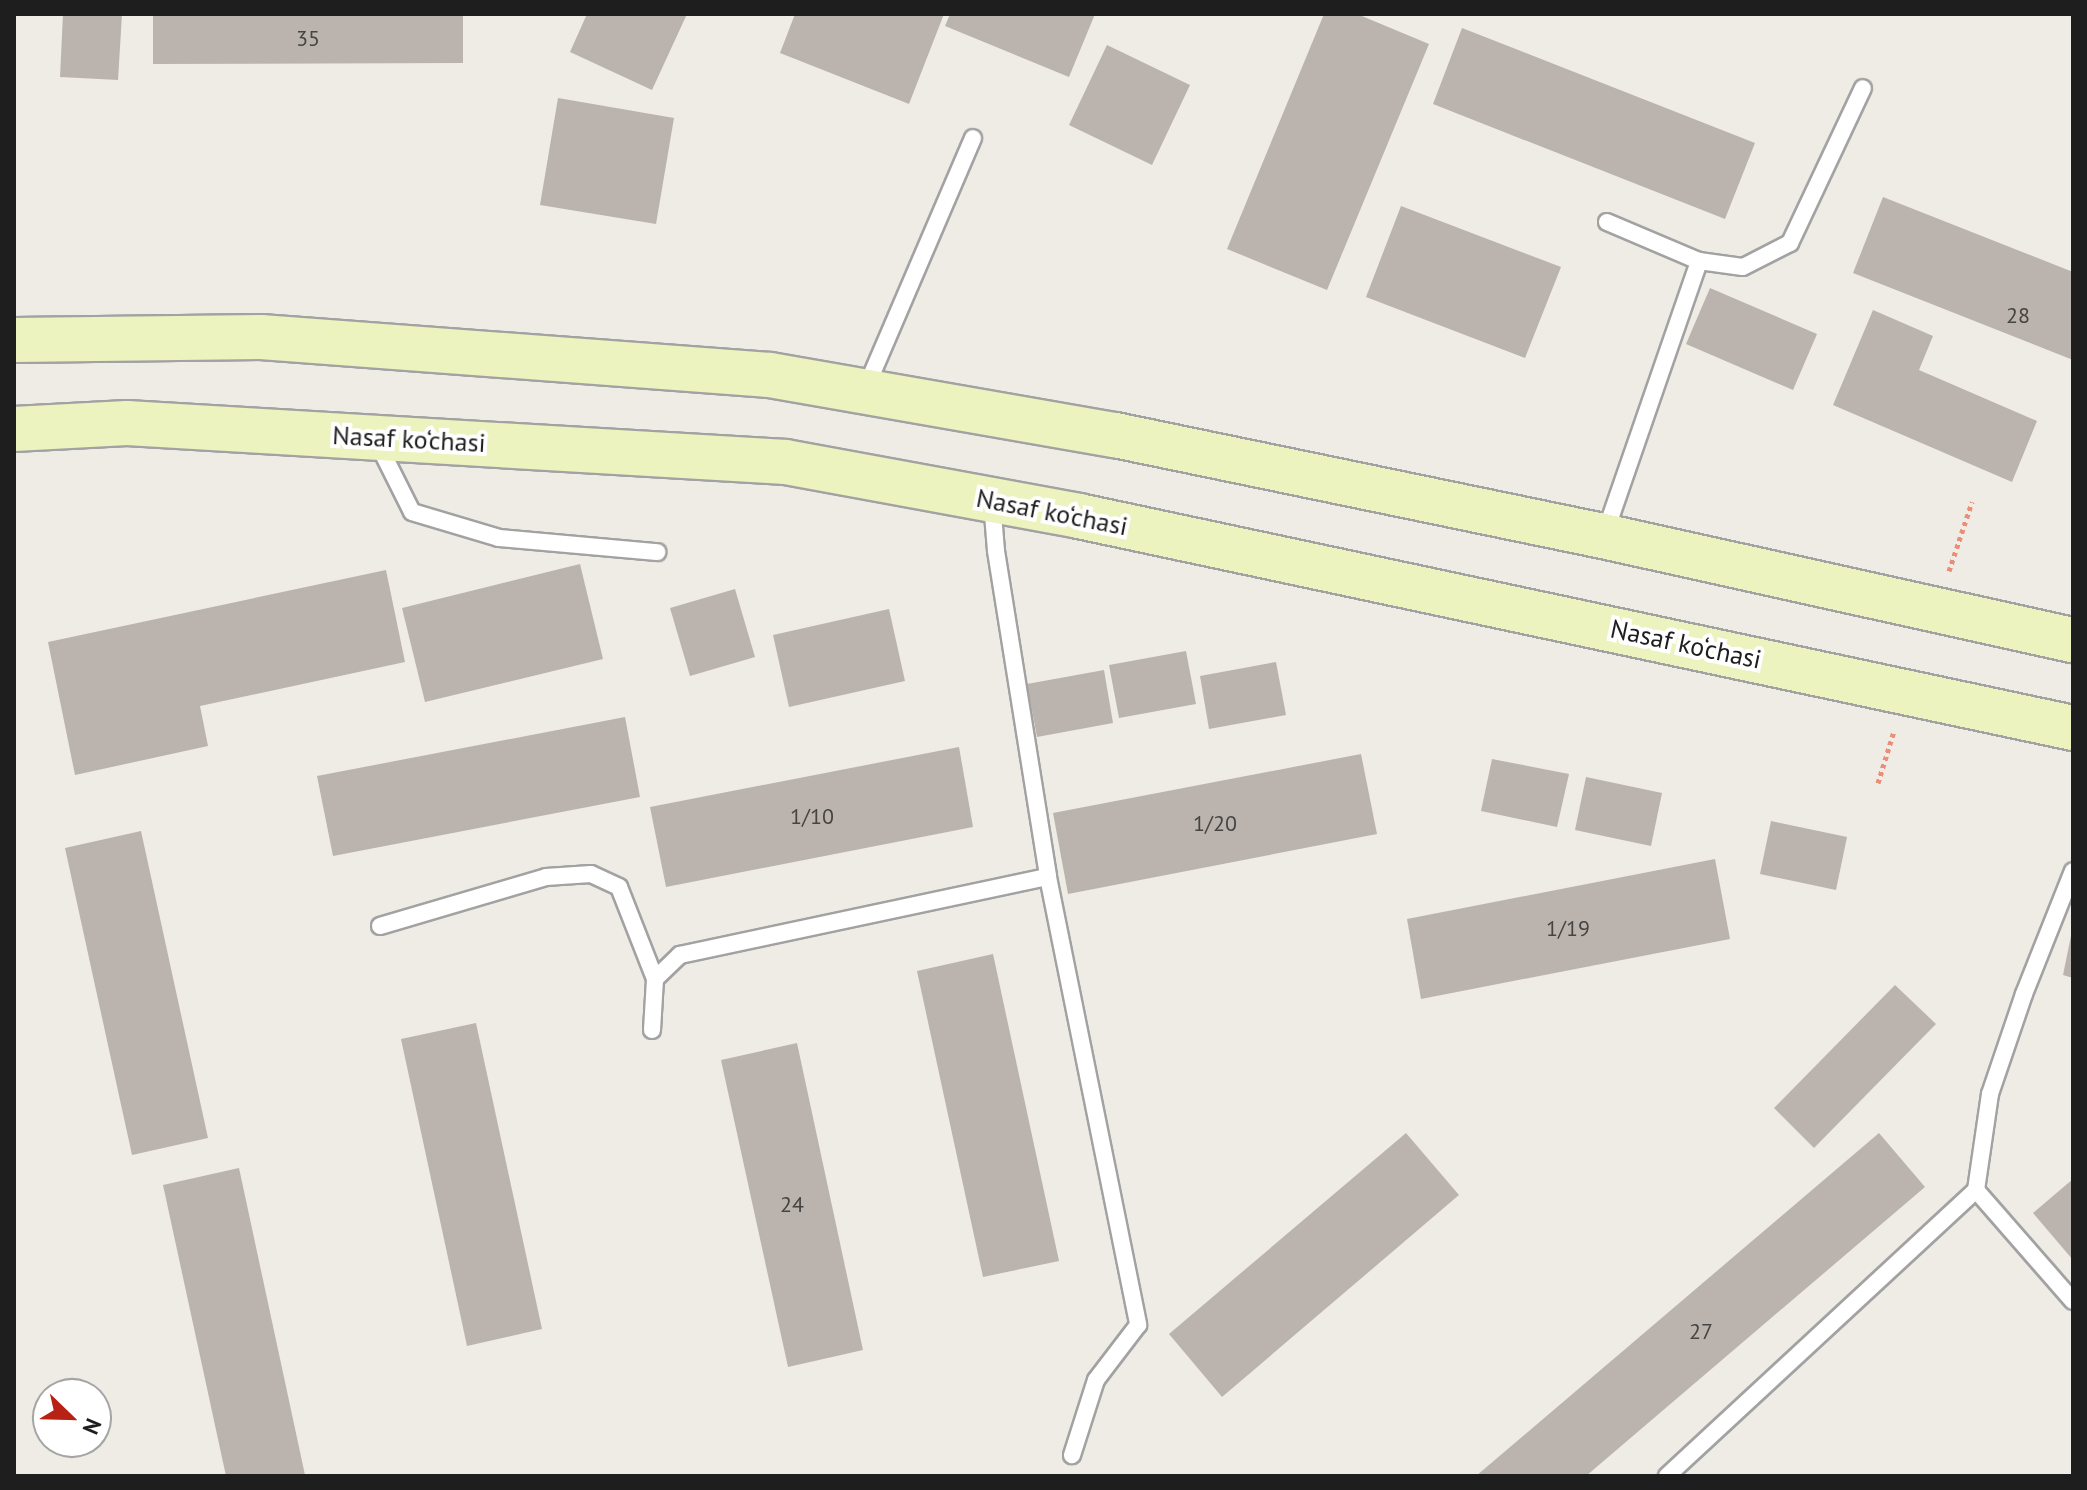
<!DOCTYPE html>
<meta charset="utf-8">
<style>
body{margin:0}
#map{position:relative;width:2087px;height:1490px;overflow:hidden;background:#eeece5;font-family:"PT Sans",sans-serif}
div>[style]{position:absolute}
[style*='--x']{left:calc(var(--x)*1px);top:calc(var(--y)*1px);width:calc(var(--w)*1px);rotate:calc(var(--a)*1deg)}
.building>*{inset:0;background:#bbb4ae}
.path>*{height:5px;margin-top:-2.5px;transform-origin:0;background:repeating-linear-gradient(90deg,#eb8e79 0 4px,transparent 0 8px)}
.roads{filter:drop-shadow(2px 0 #a2a2a2) drop-shadow(-2px 0 #a2a2a2) drop-shadow(0 2px #a2a2a2) drop-shadow(0 -2px #a2a2a2)}
.service>*{height:16px;margin:-8px;padding:0 8px;transform-origin:8px;border-radius:8px;background:#fff}
.secondary>*{height:44px;margin:-22px;padding:0 22px;transform-origin:22px;border-radius:22px;background:#ecf3bf}
span{translate:-50% -50%;white-space:nowrap;text-align:center;line-height:1.15;-webkit-text-stroke:8px #fff;paint-order:stroke}
.number-label{font-size:22px;color:#454442}
.number-label span{-webkit-text-stroke-width:0}
.street-label{font-size:26px;color:#1e1e1e}
.frame{position:absolute;inset:0;border:16px solid #1e1e1e;pointer-events:none}
.north{position:absolute;left:32px;top:1378px;width:80px;height:80px;box-sizing:border-box;background:#fff;border:2px solid #a5a5a5;border-radius:50%;rotate:113deg;font-size:22px;font-weight:700;line-height:32px;text-align:center;color:#1e1e1e}
.north::after{content:'';display:block;margin:auto;width:28px;height:36px;background:#b82215;clip-path:polygon(50% 0,100% 100%,50% 72%,0 100%)}
</style>
<div id="map">
<div class="building">
<div style="clip-path:polygon(63px 14px,122px 14px,118px 80px,60px 77px)"></div>
<div style="clip-path:polygon(153px 14px,463px 14px,463px 63px,153px 64px)"></div>
<div style="clip-path:polygon(587px 14px,687px 14px,652px 90px,570px 52px)"></div>
<div style="clip-path:polygon(795px 14px,944px 14px,909px 104px,780px 53px)"></div>
<div style="clip-path:polygon(950px 14px,1095px 14px,1069px 77px,945px 26px)"></div>
<div style="clip-path:polygon(1324px 14px,1357px 14px,1429px 44px,1327px 290px,1227px 249px)"></div>
<div style="clip-path:polygon(1462px 28px,1755px 143px,1725px 219px,1433px 104px)"></div>
<div style="clip-path:polygon(1107px 45px,1190px 85px,1152px 165px,1069px 125px)"></div>
<div style="clip-path:polygon(558px 98px,674px 118px,656px 224px,540px 205px)"></div>
<div style="clip-path:polygon(1883px 197px,2073px 272px,2073px 360px,1853px 273px)"></div>
<div style="clip-path:polygon(1401px 206px,1561px 267px,1525px 358px,1366px 297px)"></div>
<div style="clip-path:polygon(1710px 288px,1817px 334px,1793px 390px,1686px 344px)"></div>
<div style="clip-path:polygon(1873px 310px,1933px 336px,1919px 370px,2037px 421px,2012px 482px,1833px 405px)"></div>
<div style="clip-path:polygon(580px 564px,603px 659px,425px 702px,402px 608px)"></div>
<div style="clip-path:polygon(386px 570px,405px 662px,200px 706px,208px 746px,75px 775px,48px 642px)"></div>
<div style="clip-path:polygon(735px 589px,755px 657px,690px 676px,670px 608px)"></div>
<div style="clip-path:polygon(889px 609px,905px 681px,789px 707px,773px 635px)"></div>
<div style="clip-path:polygon(1186px 651px,1196px 704px,1119px 718px,1109px 665px)"></div>
<div style="clip-path:polygon(1276px 662px,1286px 715px,1209px 729px,1200px 676px)"></div>
<div style="clip-path:polygon(1104px 670px,1113px 723px,1037px 737px,1027px 684px)"></div>
<div style="clip-path:polygon(625px 717px,640px 797px,333px 856px,317px 776px)"></div>
<div style="clip-path:polygon(959px 747px,973px 827px,666px 887px,650px 807px)"></div>
<div style="clip-path:polygon(1361px 754px,1377px 834px,1068px 894px,1053px 813px)"></div>
<div style="clip-path:polygon(1492px 759px,1569px 774px,1557px 827px,1481px 811px)"></div>
<div style="clip-path:polygon(1586px 777px,1662px 793px,1651px 846px,1575px 830px)"></div>
<div style="clip-path:polygon(1771px 821px,1847px 837px,1836px 890px,1760px 874px)"></div>
<div style="clip-path:polygon(141px 831px,208px 1138px,132px 1155px,65px 848px)"></div>
<div style="clip-path:polygon(1715px 859px,1730px 939px,1421px 999px,1407px 919px)"></div>
<div style="clip-path:polygon(2072px 931px,2073px 932px,2073px 978px,2063px 975px)"></div>
<div style="clip-path:polygon(993px 954px,1059px 1261px,983px 1277px,917px 971px)"></div>
<div style="clip-path:polygon(1895px 985px,1936px 1024px,1814px 1148px,1774px 1108px)"></div>
<div style="clip-path:polygon(476px 1023px,542px 1329px,467px 1346px,401px 1039px)"></div>
<div style="clip-path:polygon(797px 1043px,863px 1350px,788px 1367px,721px 1060px)"></div>
<div style="clip-path:polygon(1406px 1133px,1459px 1195px,1222px 1397px,1169px 1334px)"></div>
<div style="clip-path:polygon(1879px 1133px,1925px 1187px,1586px 1476px,1476px 1476px)"></div>
<div style="clip-path:polygon(239px 1168px,305px 1475px,299px 1476px,226px 1476px,163px 1185px)"></div>
<div style="clip-path:polygon(2073px 1179px,2073px 1260px,2033px 1213px)"></div>
</div>
<div class="path">
<div style="--x:1949;--y:571;--w:73;--a:-71.6"></div>
<div style="--x:1878;--y:783;--w:54;--a:-72.9"></div>
</div>
<div class="roads">
<div class="service">
<div style="--x:1607;--y:222;--w:100;--a:23"></div>
<div style="--x:1699;--y:261;--w:44;--a:7.8"></div>
<div style="--x:1743;--y:267;--w:53;--a:-27.1"></div>
<div style="--x:1790;--y:243;--w:171;--a:-64.8"></div>
<div style="--x:865;--y:390;--w:274;--a:-66.8"></div>
<div style="--x:377;--y:442;--w:78;--a:63.4"></div>
<div style="--x:412;--y:512;--w:91;--a:16.6"></div>
<div style="--x:499;--y:538;--w:159;--a:5.1"></div>
<div style="--x:992;--y:502;--w:49;--a:85.3"></div>
<div style="--x:996;--y:551;--w:330;--a:80.9"></div>
<div style="--x:1048;--y:877;--w:457;--a:78.6"></div>
<div style="--x:1138;--y:1325;--w:69;--a:127.4"></div>
<div style="--x:1096;--y:1380;--w:79;--a:107.7"></div>
<div style="--x:1604;--y:536;--w:291;--a:-70.9"></div>
<div style="--x:380;--y:926;--w:173;--a:-16.4"></div>
<div style="--x:546;--y:877;--w:45;--a:-3.8"></div>
<div style="--x:591;--y:874;--w:31;--a:25"></div>
<div style="--x:619;--y:887;--w:99;--a:68.6"></div>
<div style="--x:652;--y:1030;--w:51;--a:-86.6"></div>
<div style="--x:655;--y:979;--w:35;--a:-44"></div>
<div style="--x:680;--y:955;--w:376;--a:-12"></div>
<div style="--x:1976;--y:1190;--w:147;--a:48.9"></div>
<div style="--x:1667;--y:1476;--w:421;--a:-42.8"></div>
<div style="--x:1976;--y:1190;--w:97;--a:-81.7"></div>
<div style="--x:1990;--y:1094;--w:106;--a:-71.2"></div>
<div style="--x:2024;--y:994;--w:132;--a:-68.3"></div>
</div>
<div class="secondary">
<div style="--x:14;--y:340;--w:247;--a:-0.7"></div>
<div style="--x:261;--y:337;--w:510;--a:4.27"></div>
<div style="--x:770;--y:375;--w:350;--a:9.9"></div>
<div style="--x:1115;--y:435;--w:498;--a:11.7"></div>
<div style="--x:1603;--y:536;--w:481;--a:12.5"></div>
<div style="--x:14;--y:429;--w:113;--a:-3"></div>
<div style="--x:127;--y:423;--w:660;--a:3.39"></div>
<div style="--x:786;--y:462;--w:298;--a:10.4"></div>
<div style="--x:1079;--y:516;--w:1016;--a:12.04"></div>
</div>
</div>
<div class="number-label">
<span style="left:308px;top:39px">35</span>
<span style="left:2018px;top:316px">28</span>
<span style="left:812px;top:817px">1/10</span>
<span style="left:1215px;top:824px">1/20</span>
<span style="left:1568px;top:929px">1/19</span>
<span style="left:792px;top:1205px">24</span>
<span style="left:1701px;top:1332px">27</span>
</div>
<div class="street-label">
<span style="left:409px;top:439px;rotate:3deg">Nasaf ko‘chasi</span>
<span style="left:1052px;top:512px;rotate:11deg">Nasaf ko‘chasi</span>
<span style="left:1686px;top:644px;rotate:12deg">Nasaf ko‘chasi</span>
</div>
<div class="frame"></div>
<div class="north">N</div>
</div>
